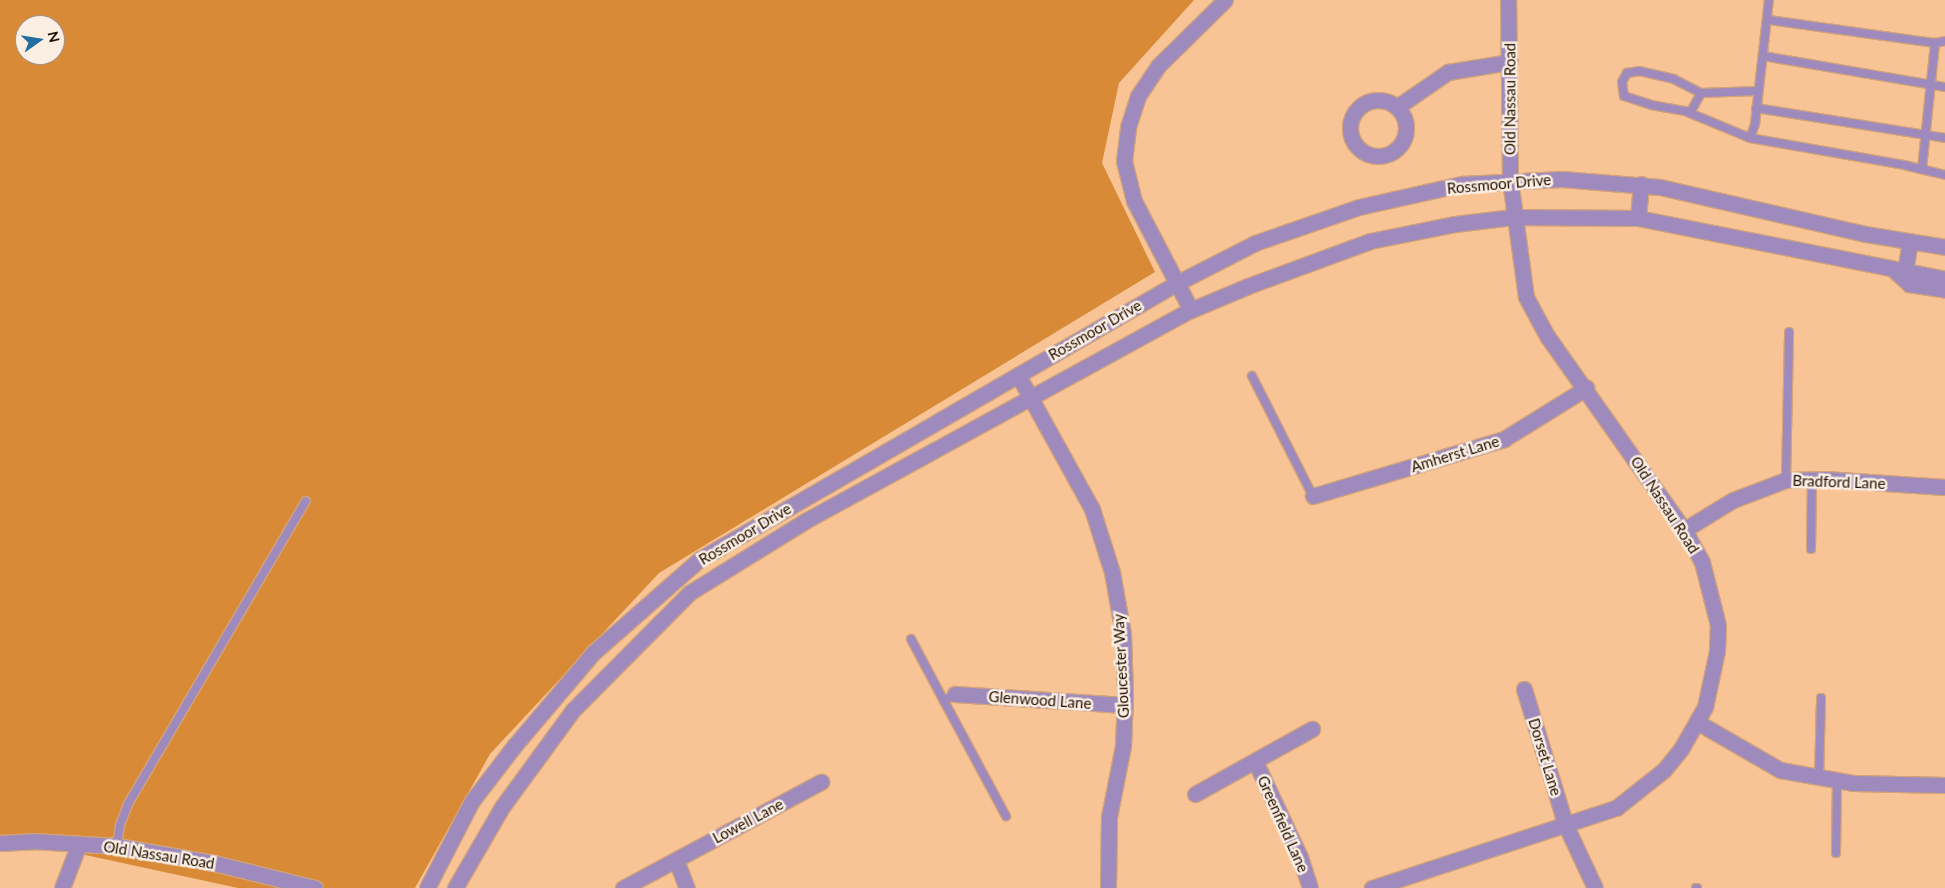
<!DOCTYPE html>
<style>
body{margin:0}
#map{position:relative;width:1945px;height:888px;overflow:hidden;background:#f8c496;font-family:Lato,sans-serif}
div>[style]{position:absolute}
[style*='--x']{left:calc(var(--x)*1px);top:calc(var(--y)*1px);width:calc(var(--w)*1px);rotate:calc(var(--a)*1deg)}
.green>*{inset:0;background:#d88a37}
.roads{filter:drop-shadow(1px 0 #d1a37b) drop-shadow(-1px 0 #d1a37b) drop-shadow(0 1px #d1a37b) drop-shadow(0 -1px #d1a37b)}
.service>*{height:8px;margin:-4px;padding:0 4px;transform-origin:4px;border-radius:4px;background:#9e8abc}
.minor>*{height:15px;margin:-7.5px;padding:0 7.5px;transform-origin:7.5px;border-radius:7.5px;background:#9e8abc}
.minor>.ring{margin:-7.5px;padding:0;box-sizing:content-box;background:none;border:15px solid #9e8abc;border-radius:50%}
span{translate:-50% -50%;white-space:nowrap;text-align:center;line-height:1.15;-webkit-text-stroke:5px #fbeee2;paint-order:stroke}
.street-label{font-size:15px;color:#200e00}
.north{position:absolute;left:15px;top:15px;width:50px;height:50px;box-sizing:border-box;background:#fbeee2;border:1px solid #a39488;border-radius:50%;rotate:77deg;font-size:14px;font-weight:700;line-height:20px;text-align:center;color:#200e00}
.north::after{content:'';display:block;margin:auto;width:18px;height:22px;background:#236ea1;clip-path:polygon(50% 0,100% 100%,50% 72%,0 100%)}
</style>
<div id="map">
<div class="green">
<div style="clip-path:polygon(evenodd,0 0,1194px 0,1119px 83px,1102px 163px,1155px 272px,659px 573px,490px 754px,415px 888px,238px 888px,30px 843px,0 846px,0 0,25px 25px,55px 25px,55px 55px,25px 55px,25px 25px)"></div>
</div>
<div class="roads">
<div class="service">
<div style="--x:1769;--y:20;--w:168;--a:7.9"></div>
<div style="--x:1935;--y:43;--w:10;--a:-11"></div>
<div style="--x:1763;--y:56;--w:185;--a:9.7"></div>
<div style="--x:1758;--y:91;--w:57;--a:178"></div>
<div style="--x:1701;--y:93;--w:30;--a:-153"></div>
<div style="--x:1674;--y:79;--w:35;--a:-167"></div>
<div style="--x:1640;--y:71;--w:13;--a:171"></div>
<div style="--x:1627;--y:73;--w:10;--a:119"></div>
<div style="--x:1622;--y:82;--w:14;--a:82"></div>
<div style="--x:1624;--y:96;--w:28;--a:18"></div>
<div style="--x:1651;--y:105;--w:35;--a:10"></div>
<div style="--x:1685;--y:111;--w:70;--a:22.6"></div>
<div style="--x:1750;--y:138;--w:156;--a:9.9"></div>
<div style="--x:1904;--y:165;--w:42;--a:13.7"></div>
<div style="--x:1756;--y:108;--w:191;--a:9"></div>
<div style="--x:1690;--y:113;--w:23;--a:-61"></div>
<div style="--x:1750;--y:138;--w:15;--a:-70"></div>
<div style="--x:1755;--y:124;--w:125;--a:-83.6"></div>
<div style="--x:1922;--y:169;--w:127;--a:-84.1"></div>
<div style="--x:1252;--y:376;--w:135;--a:63.1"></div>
<div style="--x:1786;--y:480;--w:148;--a:-88.8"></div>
<div style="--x:1811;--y:549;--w:70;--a:-89.2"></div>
<div style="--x:911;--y:639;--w:70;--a:62"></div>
<div style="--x:955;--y:694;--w:13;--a:148"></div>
<div style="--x:944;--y:701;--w:131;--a:61.7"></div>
<div style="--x:1819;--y:777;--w:79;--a:-88.5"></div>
<div style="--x:117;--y:846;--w:21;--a:-82"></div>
<div style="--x:120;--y:825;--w:22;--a:-69"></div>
<div style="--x:128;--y:804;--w:351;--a:-59.6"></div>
<div style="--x:1836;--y:853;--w:73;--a:-89.2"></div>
<div style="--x:1696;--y:888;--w:1;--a:0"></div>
</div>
<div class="minor">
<div class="ring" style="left:1350px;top:100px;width:41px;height:41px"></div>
<div style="--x:1397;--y:107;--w:62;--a:-34.5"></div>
<div style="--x:1448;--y:72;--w:63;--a:-9.2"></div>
<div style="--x:1638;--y:218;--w:34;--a:-85"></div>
<div style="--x:1894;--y:270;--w:21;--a:43"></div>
<div style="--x:1909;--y:284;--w:36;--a:9"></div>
<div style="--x:1905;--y:272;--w:31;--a:-81"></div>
<div style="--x:1191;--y:310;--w:123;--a:-117.6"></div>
<div style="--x:1134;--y:201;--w:41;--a:-104"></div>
<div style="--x:1124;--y:161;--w:34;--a:-83"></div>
<div style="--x:1128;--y:127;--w:33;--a:-72"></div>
<div style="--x:1138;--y:96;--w:36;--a:-56"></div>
<div style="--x:1158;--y:66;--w:94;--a:-44.6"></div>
<div style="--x:1018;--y:375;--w:153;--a:61.1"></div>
<div style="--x:1092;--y:509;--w:66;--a:72.4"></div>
<div style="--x:1112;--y:572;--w:63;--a:79.9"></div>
<div style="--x:1123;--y:634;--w:61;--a:88.1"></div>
<div style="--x:1125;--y:695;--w:51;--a:92.2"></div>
<div style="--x:1123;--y:746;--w:72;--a:101.2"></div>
<div style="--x:1109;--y:817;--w:71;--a:90.8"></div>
<div style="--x:1313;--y:496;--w:199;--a:-16.6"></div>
<div style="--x:1504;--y:439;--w:97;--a:-31.9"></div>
<div style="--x:1684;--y:530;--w:57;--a:-31.5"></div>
<div style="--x:1733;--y:500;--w:57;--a:-20.7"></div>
<div style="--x:1786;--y:480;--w:39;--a:-1"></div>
<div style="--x:1825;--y:479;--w:120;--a:3.8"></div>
<div style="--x:1524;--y:689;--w:143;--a:73"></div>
<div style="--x:1566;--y:826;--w:68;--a:64.9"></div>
<div style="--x:955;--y:694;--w:170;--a:3.7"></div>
<div style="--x:1697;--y:722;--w:96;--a:30"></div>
<div style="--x:1780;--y:770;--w:75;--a:10"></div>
<div style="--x:1854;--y:783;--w:91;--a:1.3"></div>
<div style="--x:1255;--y:761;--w:106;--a:64.9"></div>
<div style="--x:1300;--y:857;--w:33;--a:72"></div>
<div style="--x:1195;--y:794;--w:134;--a:-29.1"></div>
<div style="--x:0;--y:843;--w:33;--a:-3"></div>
<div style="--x:33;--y:841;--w:84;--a:3.4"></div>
<div style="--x:117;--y:846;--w:98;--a:9.9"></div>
<div style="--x:214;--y:863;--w:104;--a:13.9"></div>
<div style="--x:676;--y:860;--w:30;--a:69"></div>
<div style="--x:62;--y:888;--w:47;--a:-68.9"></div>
<div style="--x:427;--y:888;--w:98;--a:-62.7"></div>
<div style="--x:472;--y:801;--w:71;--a:-52.5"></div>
<div style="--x:515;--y:745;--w:122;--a:-49.7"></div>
<div style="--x:594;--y:652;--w:141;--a:-41.3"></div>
<div style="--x:700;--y:559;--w:551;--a:-30.05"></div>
<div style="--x:1177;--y:283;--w:88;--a:-27.1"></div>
<div style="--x:1255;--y:243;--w:110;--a:-19.1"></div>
<div style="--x:1359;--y:207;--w:106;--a:-12.6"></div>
<div style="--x:1462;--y:184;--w:100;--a:-2.9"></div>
<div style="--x:1562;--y:179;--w:98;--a:4.7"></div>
<div style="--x:1660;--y:187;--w:211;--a:12.9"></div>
<div style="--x:1866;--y:234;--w:80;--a:9.3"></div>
<div style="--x:455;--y:888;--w:94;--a:-59.9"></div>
<div style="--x:502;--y:807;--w:120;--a:-53.8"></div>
<div style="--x:573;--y:710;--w:165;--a:-45.2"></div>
<div style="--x:689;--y:593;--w:137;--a:-31.8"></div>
<div style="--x:805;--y:521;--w:440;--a:-28.7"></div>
<div style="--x:1191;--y:310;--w:62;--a:-22.8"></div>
<div style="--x:1248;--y:286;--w:130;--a:-20.2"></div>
<div style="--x:1370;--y:241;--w:87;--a:-11.3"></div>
<div style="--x:1455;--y:224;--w:58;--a:-6.9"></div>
<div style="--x:1513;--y:217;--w:125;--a:0.5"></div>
<div style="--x:1638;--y:218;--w:313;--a:11.2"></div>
<div style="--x:623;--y:888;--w:225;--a:-28.2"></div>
<div style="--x:1372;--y:888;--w:257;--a:-18.2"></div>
<div style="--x:1616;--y:808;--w:61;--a:-38.4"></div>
<div style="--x:1664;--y:770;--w:27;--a:-51"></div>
<div style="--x:1681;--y:749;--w:48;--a:-60.3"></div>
<div style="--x:1705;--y:707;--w:57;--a:-77.9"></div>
<div style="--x:1717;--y:651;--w:26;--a:-88"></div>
<div style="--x:1718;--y:625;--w:65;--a:-104.3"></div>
<div style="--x:1702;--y:562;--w:37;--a:-119"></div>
<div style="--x:1684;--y:530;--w:237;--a:-125.2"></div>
<div style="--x:1547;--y:336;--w:44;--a:-118.3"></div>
<div style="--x:1526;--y:297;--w:118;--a:-97.8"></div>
<div style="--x:1510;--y:180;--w:180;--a:-90.6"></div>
</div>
</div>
<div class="street-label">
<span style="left:1510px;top:99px;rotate:-90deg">Old Nassau Road</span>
<span style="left:1499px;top:184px;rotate:-5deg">Rossmoor Drive</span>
<span style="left:1095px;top:330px;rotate:-30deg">Rossmoor Drive</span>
<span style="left:1455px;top:454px;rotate:-17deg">Amherst Lane</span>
<span style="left:1839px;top:482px;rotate:2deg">Bradford Lane</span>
<span style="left:1665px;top:505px;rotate:57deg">Old Nassau Road</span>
<span style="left:745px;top:534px;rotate:-31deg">Rossmoor Drive</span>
<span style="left:1121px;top:666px;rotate:-93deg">Gloucester Way</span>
<span style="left:1040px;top:700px;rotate:4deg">Glenwood Lane</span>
<span style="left:1545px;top:757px;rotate:73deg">Dorset Lane</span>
<span style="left:748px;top:821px;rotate:-28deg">Lowell Lane</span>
<span style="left:1283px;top:824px;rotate:66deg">Greenfield Lane</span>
<span style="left:159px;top:855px;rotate:9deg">Old Nassau Road</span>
</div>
<div class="north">N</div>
</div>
